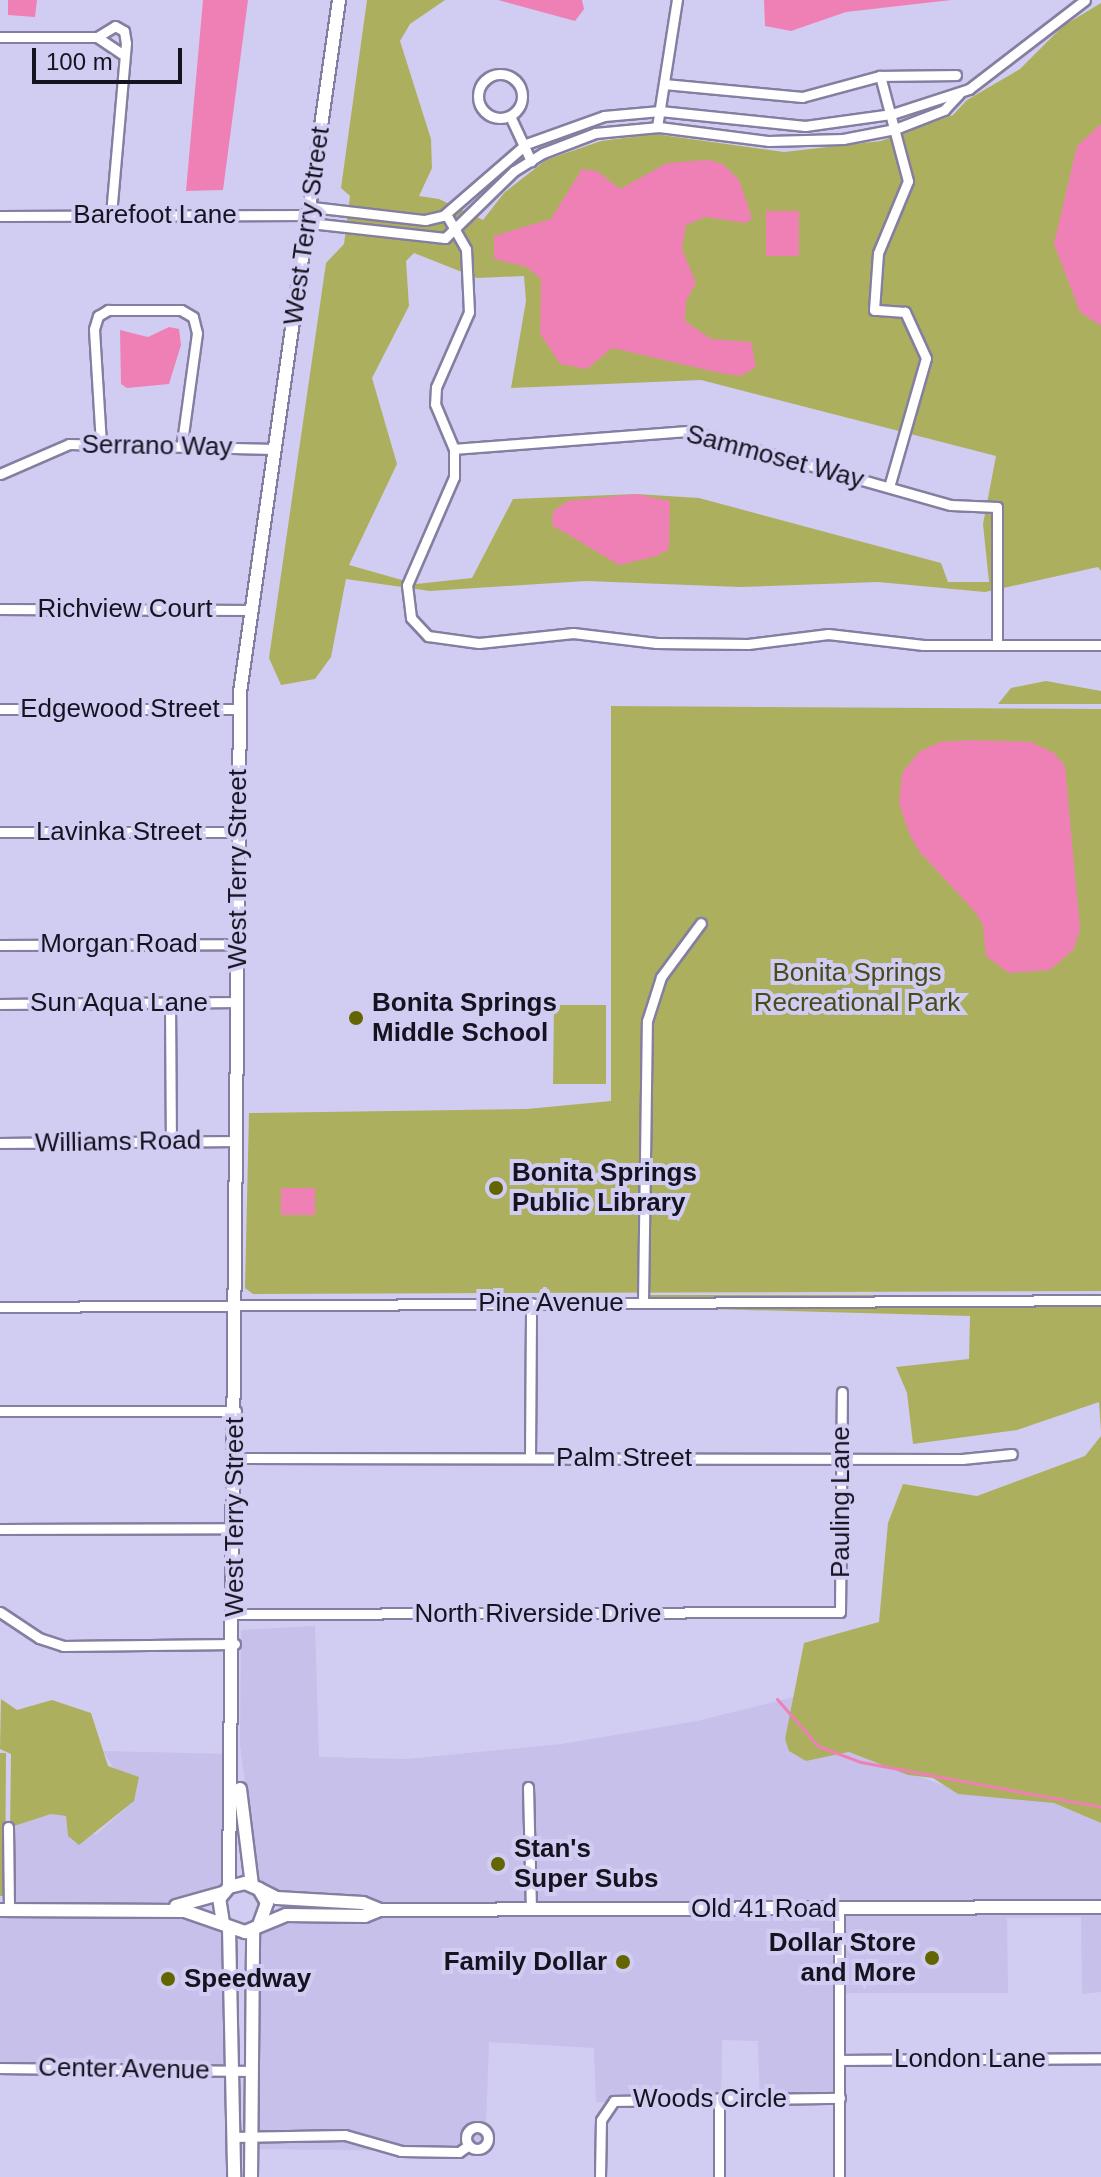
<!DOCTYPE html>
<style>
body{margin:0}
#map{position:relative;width:1101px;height:2177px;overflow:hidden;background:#d1ccf1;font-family:Arial,sans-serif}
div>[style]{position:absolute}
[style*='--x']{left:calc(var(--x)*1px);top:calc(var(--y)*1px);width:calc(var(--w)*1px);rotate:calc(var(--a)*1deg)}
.built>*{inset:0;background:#c6c0eb}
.green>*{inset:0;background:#acb05e}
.water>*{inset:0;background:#ef80b6}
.stream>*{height:3px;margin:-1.5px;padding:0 1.5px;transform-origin:1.5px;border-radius:1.5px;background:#ef80b6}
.roads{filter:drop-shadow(2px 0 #847fa1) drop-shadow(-2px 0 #847fa1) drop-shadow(0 2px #847fa1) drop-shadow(0 -2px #847fa1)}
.minor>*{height:9px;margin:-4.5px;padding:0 4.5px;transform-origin:4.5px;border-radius:4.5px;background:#fff}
.minor>.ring{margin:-4.5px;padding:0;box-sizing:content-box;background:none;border:9px solid #fff;border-radius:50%}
.tertiary>*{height:12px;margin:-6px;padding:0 6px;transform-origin:6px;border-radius:6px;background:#fff}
.dots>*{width:22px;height:22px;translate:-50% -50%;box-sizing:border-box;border:4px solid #d1ccf1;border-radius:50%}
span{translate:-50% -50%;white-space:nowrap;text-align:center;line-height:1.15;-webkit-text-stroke:8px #d1ccf1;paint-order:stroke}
.street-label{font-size:26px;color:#151320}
.park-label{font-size:26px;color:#494b18}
.poi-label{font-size:26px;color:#151320;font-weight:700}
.left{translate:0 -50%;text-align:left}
.right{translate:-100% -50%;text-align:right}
.scale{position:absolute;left:32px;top:48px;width:150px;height:36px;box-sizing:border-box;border:4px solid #151320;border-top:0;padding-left:10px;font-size:24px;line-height:28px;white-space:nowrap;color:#151320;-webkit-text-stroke:6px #d1ccf1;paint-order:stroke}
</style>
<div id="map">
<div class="built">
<div style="clip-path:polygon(315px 1626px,319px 1757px,406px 1759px,562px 1744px,697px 1721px,794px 1697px,785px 1739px,806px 1761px,849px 1752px,960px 1791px,1054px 1803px,1101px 1823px,1101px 1902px,384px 1905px,279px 1893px,258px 1881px,240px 1745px,241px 1630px)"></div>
<div style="clip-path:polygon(103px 1751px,229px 1754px,224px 1883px,175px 1901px,140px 1905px,0 1905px,6px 1900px,13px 1826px,51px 1814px,66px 1816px,68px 1836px,97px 1834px,134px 1801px)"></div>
<div style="clip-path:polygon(1101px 1912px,1101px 1992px,1082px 1994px,1081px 1917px,1007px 1918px,1008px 1993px,839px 1993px,839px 2105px,760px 2106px,758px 2041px,722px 2040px,721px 2108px,596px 2102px,594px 2048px,489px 2042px,485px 2152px,255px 2149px,258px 1933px,287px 1921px,383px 1915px)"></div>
<div style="clip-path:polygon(0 1915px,184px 1916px,224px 1930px,226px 2070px,0 2072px)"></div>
</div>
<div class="green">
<div style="clip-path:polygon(evenodd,367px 0,445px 0,410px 24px,400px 41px,431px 139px,432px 168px,419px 196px,439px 199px,483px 220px,504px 193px,546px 160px,601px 141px,655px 134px,784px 152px,881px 141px,953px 115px,967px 100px,1020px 69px,1063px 26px,1101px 3px,1101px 571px,1098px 567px,985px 592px,878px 582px,740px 587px,586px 581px,430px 591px,346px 579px,331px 657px,315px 679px,281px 685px,269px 658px,326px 263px,344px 244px,350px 196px,341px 188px,367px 0,414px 253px,477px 278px,524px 276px,526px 301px,511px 388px,701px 380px,996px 456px,983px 524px,989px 582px,948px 582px,941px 563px,699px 498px,636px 494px,513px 499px,472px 578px,416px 584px,349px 565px,397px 464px,372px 378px,409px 306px,406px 261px,414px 253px)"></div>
<div style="clip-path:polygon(1046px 681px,1101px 691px,1101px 704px,998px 704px,1011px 688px)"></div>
<div style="clip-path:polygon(611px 706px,1101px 709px,1101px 1291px,253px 1294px,245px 1288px,249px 1113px,527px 1109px,611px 1101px)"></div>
<div style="clip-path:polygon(554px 1005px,606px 1005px,606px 1084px,553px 1084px)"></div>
<div style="clip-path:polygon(638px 1295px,1101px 1295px,1101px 1431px,1099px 1402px,1017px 1430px,913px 1444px,907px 1393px,896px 1367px,969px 1359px,970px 1316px,638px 1307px)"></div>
<div style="clip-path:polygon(1101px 1436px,1101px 1823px,1054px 1803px,958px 1794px,933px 1778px,908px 1775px,849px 1752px,806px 1761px,789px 1751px,785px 1739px,804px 1643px,879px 1622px,888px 1523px,903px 1484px,977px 1496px,1085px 1456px)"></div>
<div style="clip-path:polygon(1px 1699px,17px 1710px,52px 1700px,91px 1713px,108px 1766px,139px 1777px,134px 1801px,79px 1845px,68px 1836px,66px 1816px,51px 1814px,14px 1826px,10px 1833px,11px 1754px,0 1749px)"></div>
<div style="clip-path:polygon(0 1753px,6px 1753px,5px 1896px,0 1896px)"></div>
</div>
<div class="water">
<div style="clip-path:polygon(8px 0,37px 0,35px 17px,8px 15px)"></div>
<div style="clip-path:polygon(203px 0,248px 0,223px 190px,186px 191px)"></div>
<div style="clip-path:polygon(498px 0,582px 0,584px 9px,575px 21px)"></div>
<div style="clip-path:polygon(764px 0,951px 0,846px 12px,791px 31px,765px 26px)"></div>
<div style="clip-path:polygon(1101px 124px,1101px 326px,1080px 312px,1054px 244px,1077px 146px)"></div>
<div style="clip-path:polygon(709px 160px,723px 164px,739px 180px,752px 218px,746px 223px,705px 217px,686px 225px,682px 249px,696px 283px,686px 301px,685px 321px,711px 339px,751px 342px,756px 367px,741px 376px,720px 373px,612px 348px,587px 369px,560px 364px,540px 333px,541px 279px,527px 267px,494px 259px,494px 236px,551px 219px,582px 169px,597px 171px,620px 189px,667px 163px)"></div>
<div style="clip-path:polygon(766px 211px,799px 211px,799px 256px,766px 256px)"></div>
<div style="clip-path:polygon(169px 327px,179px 329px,181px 345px,169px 384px,127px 388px,121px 384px,120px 330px,148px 337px)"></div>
<div style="clip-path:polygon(636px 494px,670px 501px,669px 549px,657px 556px,619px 565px,552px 525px,553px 511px,568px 501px)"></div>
<div style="clip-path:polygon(971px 740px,1031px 742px,1054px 753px,1065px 766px,1080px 929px,1074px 949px,1050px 970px,1009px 973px,986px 956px,983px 925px,976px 913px,919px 851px,909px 833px,899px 803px,902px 773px,919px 752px,940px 742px)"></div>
<div style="clip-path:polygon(281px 1188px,315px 1188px,315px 1215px,281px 1215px)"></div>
</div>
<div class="stream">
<div style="--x:777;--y:1699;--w:62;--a:48.9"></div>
<div style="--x:818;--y:1746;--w:46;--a:20.4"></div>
<div style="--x:861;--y:1762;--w:244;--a:10.6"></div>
</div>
<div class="roads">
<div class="minor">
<div style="--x:0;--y:37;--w:97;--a:0"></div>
<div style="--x:97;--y:37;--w:21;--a:-31"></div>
<div style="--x:115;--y:26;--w:10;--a:29"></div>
<div style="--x:124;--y:31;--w:12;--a:81"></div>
<div style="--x:126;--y:43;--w:173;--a:95"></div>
<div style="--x:97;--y:37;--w:30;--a:34"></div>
<div class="ring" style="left:478px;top:74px;width:35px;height:35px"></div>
<div style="--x:664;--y:84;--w:139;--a:5.4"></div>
<div style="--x:802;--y:97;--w:81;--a:-15.1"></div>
<div style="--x:510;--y:116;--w:50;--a:65"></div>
<div style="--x:657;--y:127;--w:129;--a:-81.1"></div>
<div style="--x:312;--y:207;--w:114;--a:6.6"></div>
<div style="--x:425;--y:220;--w:18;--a:-13"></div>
<div style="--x:443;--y:216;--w:110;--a:-40.9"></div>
<div style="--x:526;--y:144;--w:83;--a:-19.7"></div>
<div style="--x:604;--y:116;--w:56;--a:-5.1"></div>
<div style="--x:660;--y:111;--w:146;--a:5.9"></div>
<div style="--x:805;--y:126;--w:88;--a:-7.9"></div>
<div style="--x:892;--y:114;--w:81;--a:-18"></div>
<div style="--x:969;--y:89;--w:146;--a:-37.5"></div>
<div style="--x:446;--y:214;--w:40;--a:60.3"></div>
<div style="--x:466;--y:249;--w:63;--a:87.3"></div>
<div style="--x:469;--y:312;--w:82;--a:113.7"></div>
<div style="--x:436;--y:387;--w:17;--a:93"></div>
<div style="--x:435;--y:404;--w:49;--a:67.1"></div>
<div style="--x:454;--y:449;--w:28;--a:90"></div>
<div style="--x:454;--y:477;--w:118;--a:113.5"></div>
<div style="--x:407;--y:585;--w:33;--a:83"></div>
<div style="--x:411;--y:618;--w:25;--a:47"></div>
<div style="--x:428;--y:636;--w:51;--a:7.8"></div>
<div style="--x:479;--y:643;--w:95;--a:-6.1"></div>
<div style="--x:573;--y:633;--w:84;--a:6.9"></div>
<div style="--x:656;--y:643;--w:92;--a:0.6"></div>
<div style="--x:748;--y:644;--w:81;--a:-7.1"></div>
<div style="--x:828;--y:634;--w:96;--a:6.6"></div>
<div style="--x:923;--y:645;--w:178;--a:0"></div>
<div style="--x:0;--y:216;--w:311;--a:-0.2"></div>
<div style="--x:310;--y:223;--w:136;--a:6.3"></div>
<div style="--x:445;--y:238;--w:96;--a:-44.2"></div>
<div style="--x:514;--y:171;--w:34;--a:-32"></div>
<div style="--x:543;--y:153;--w:56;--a:-21"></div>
<div style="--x:595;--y:133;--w:64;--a:-5.4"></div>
<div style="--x:659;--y:127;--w:111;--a:7.3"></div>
<div style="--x:769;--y:141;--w:74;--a:-1.5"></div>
<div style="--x:843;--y:139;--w:53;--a:-10.9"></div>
<div style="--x:895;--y:129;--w:53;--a:-21.2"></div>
<div style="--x:944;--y:110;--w:22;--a:-47"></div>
<div style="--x:101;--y:444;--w:115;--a:-93.5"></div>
<div style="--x:94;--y:329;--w:14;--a:-73"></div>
<div style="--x:98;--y:316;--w:12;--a:-31"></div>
<div style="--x:108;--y:310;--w:73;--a:0"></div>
<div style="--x:181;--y:310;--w:14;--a:30"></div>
<div style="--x:193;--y:317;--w:16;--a:76"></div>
<div style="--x:197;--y:333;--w:111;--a:97.8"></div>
<div style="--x:454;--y:449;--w:236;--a:-4.4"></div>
<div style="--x:689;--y:431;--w:272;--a:15.8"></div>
<div style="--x:951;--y:505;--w:46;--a:2.5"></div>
<div style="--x:997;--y:507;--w:137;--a:90"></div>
<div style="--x:0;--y:474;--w:75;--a:-23.5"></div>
<div style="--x:69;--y:444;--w:205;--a:1.4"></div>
<div style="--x:889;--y:487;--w:134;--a:-74"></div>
<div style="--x:926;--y:358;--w:51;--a:-114.5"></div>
<div style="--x:905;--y:312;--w:31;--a:-176"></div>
<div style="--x:874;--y:310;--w:57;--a:-86"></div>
<div style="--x:878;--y:253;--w:78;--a:-67.4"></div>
<div style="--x:908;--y:181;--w:109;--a:-104.9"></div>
<div style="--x:880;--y:76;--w:76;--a:-0.8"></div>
<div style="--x:0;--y:609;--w:250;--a:0.2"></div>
<div style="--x:0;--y:709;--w:239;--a:0"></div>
<div style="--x:0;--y:832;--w:238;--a:0"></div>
<div style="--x:0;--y:945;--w:238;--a:-0.2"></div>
<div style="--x:170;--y:1003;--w:138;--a:89.6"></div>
<div style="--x:0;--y:1004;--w:238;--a:-0.5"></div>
<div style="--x:0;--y:1143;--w:237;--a:-0.5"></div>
<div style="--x:643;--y:1302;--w:281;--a:-89.2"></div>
<div style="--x:647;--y:1021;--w:46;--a:-72.3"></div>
<div style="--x:661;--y:977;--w:67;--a:-53.5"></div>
<div style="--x:0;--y:1307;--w:1101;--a:-0.36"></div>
<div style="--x:0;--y:1411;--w:236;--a:0"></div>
<div style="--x:236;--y:1458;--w:726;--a:0.08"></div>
<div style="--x:962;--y:1459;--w:50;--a:-5.7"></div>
<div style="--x:530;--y:1458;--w:155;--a:-89.6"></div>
<div style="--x:0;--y:1529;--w:235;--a:-0.2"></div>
<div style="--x:0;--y:1612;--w:47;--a:33.7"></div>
<div style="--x:39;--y:1638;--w:25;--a:18"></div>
<div style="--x:63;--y:1646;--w:172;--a:-0.7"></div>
<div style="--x:235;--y:1614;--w:605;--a:-0.19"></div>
<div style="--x:840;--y:1612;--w:220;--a:-89.5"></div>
<div style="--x:528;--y:1787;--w:123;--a:88.6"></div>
<div style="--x:8;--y:1827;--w:83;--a:89.3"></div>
<div style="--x:839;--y:1909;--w:268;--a:90"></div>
<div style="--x:840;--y:2060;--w:261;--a:-0.4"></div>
<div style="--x:0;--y:2068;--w:248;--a:0.7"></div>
<div class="ring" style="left:466px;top:2127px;width:13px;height:13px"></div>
<div style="--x:232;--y:2137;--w:113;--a:-1"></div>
<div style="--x:345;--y:2135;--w:58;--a:15.9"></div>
<div style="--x:401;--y:2151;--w:58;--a:1"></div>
<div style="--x:459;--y:2152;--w:12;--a:-35"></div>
<div style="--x:600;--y:2177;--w:57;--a:-89"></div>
<div style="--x:601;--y:2120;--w:23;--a:-56"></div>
<div style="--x:614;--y:2101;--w:226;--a:-0.8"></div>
<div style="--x:719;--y:2177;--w:79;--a:-90"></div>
</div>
<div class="tertiary">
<div style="--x:240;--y:1789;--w:97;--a:82.9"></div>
<div style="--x:229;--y:1887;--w:1195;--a:-89.47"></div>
<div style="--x:240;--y:692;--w:699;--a:-81.86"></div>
<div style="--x:259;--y:1889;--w:20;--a:27"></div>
<div style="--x:277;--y:1898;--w:86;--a:3.3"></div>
<div style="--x:363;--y:1903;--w:18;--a:22"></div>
<div style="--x:176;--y:1906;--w:49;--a:-15.5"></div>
<div style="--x:0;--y:1910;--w:185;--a:0.3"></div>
<div style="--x:185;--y:1911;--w:64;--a:19.3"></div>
<div style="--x:245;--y:1932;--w:44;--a:-22.5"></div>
<div style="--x:286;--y:1915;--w:79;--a:0.7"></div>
<div style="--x:365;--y:1916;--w:16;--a:-22"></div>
<div style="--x:380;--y:1910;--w:721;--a:-0.24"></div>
<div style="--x:223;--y:1923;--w:24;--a:-99"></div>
<div style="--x:219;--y:1899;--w:16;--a:-50"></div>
<div style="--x:229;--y:1887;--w:16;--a:-14"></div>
<div style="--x:245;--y:1883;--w:15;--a:23"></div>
<div style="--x:259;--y:1889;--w:16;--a:60"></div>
<div style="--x:267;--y:1903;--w:23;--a:110"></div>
<div style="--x:229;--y:1928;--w:249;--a:88.8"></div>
<div style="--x:251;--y:2177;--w:247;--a:-89.5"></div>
</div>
</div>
<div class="dots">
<div style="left:356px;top:1018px;background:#636500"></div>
<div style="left:496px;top:1188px;background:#636500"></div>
<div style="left:498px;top:1864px;background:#636500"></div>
<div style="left:932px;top:1958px;background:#636500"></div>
<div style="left:623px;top:1962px;background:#636500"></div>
<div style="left:168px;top:1979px;background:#636500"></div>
</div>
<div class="street-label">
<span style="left:155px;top:215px">Barefoot Lane</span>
<span style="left:307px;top:226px;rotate:-82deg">West Terry Street</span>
<span style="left:157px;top:446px;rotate:1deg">Serrano Way</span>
<span style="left:775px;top:457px;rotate:15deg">Sammoset Way</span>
<span style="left:125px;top:609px">Richview Court</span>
<span style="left:120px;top:709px">Edgewood Street</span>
<span style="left:119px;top:832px">Lavinka Street</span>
<span style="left:238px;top:869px;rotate:-90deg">West Terry Street</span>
<span style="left:119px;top:944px">Morgan Road</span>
<span style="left:119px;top:1003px">Sun Aqua Lane</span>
<span style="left:118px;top:1142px;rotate:-1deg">Williams Road</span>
<span style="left:551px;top:1303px">Pine Avenue</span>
<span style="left:624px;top:1458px">Palm Street</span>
<span style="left:841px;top:1502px;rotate:-90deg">Pauling Lane</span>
<span style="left:235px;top:1517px;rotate:-90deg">West Terry Street</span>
<span style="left:538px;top:1614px">North Riverside Drive</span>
<span style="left:764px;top:1909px">Old 41 Road</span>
<span style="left:970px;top:2059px">London Lane</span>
<span style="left:124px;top:2069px;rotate:1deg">Center Avenue</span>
<span style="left:710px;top:2099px">Woods Circle</span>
</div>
<div class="park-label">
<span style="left:857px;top:988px">Bonita Springs<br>Recreational Park</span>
</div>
<div class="poi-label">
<span class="left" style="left:372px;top:1018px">Bonita Springs<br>Middle School</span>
<span class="left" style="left:512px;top:1188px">Bonita Springs<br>Public Library</span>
<span class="left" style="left:514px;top:1864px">Stan's<br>Super Subs</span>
<span class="right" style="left:916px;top:1958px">Dollar Store<br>and More</span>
<span class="right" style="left:607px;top:1962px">Family Dollar</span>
<span class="left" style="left:184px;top:1979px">Speedway</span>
</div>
<div class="scale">100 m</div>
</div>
